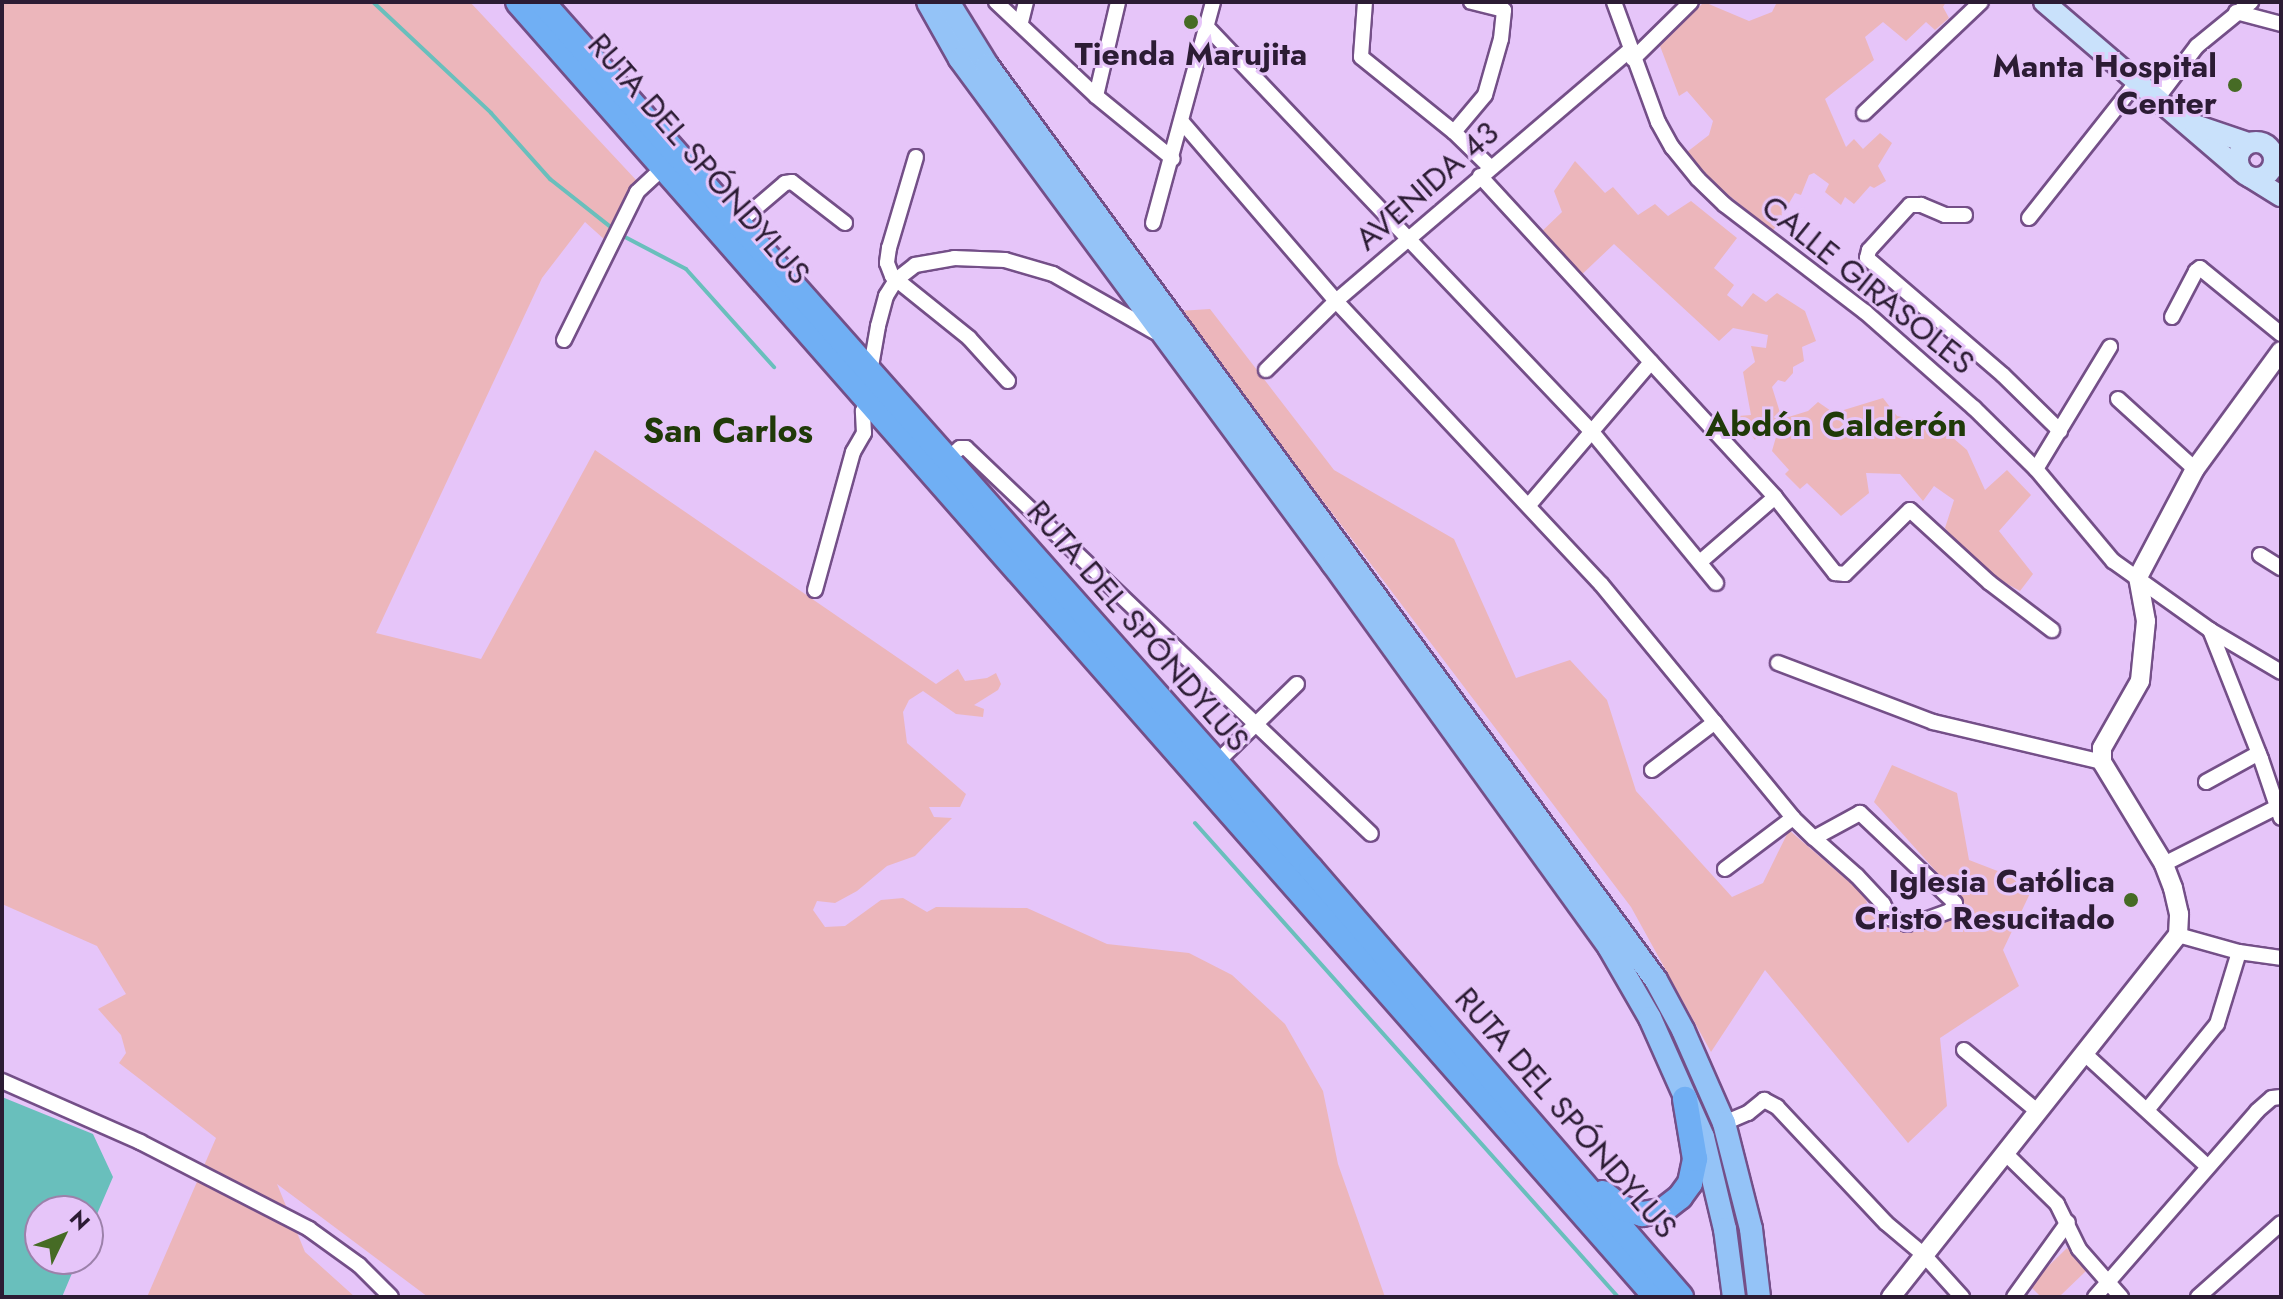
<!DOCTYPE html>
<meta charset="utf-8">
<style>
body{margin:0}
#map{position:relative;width:2283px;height:1299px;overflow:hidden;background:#e6c5f9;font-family:Jost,sans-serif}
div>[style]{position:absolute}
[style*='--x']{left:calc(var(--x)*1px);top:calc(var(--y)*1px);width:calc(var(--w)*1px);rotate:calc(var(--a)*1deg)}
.green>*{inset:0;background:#ecb6bb}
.water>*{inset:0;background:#69bfbc}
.stream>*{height:4px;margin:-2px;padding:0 2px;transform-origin:2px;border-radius:2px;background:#69bfbc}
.roads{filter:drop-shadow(2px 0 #744f88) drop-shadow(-2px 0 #744f88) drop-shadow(0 2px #744f88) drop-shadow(0 -2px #744f88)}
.minor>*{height:14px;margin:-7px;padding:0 7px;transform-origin:7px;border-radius:7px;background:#fff}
.tertiary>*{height:18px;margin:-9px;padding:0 9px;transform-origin:9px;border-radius:9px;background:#fff}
.secondary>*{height:20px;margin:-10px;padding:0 10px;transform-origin:10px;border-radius:10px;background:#c9e1fb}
.secondary>.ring{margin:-10px;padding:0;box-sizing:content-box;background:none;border:20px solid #c9e1fb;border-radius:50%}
.primary>*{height:22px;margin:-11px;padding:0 11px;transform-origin:11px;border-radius:11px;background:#94c3f7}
.trunk>*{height:24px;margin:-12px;padding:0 12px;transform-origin:12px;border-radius:12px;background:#70aff4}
.dots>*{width:22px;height:22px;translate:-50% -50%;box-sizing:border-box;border:4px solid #e6c5f9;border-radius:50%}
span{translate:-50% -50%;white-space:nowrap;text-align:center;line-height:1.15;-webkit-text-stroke:6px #e6c5f9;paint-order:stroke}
.poi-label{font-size:32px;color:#2c1c34;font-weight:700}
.right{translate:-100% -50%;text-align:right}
.street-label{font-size:32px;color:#2c1c34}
.neighbourhood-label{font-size:34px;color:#203a08;font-weight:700}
.frame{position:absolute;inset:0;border:4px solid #2c1c34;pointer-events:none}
.north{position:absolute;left:24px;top:1195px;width:80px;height:80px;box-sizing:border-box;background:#e6c5f9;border:2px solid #9c81aa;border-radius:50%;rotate:47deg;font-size:22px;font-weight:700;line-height:32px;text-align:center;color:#2c1c34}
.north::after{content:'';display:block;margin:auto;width:28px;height:36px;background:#466b25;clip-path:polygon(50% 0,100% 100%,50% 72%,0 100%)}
</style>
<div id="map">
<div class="green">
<div style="clip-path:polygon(2px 2px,470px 2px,637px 181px,605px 240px,585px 222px,542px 278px,376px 633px,481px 659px,595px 450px,936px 684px,958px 669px,965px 681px,987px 678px,996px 673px,1001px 684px,998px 690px,974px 705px,984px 709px,983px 717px,956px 714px,923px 691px,909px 700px,903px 712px,907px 743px,966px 794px,960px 807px,929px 807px,934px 817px,952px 818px,915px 856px,887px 866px,857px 891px,835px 903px,817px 901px,813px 910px,825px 927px,845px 926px,881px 900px,903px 898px,927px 912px,936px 907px,1027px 908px,1107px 944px,1189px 953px,1232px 975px,1285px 1024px,1323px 1091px,1338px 1164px,1385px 1297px,428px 1297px,277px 1184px,305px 1252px,355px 1297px,147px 1297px,216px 1138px,119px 1063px,126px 1053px,121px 1035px,98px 1009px,126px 994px,97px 946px,2px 904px)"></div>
<div style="clip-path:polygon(1704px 2px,1749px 21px,1772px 12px,1777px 2px,1946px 2px,1943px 7px,1949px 18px,1935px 30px,1926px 22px,1906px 41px,1883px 22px,1865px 37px,1874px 60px,1825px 99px,1846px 147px,1854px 139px,1863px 149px,1880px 133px,1892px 143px,1878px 166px,1886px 181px,1874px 188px,1870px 186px,1854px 204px,1845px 197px,1841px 205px,1825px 192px,1829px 184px,1814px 173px,1809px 175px,1801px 195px,1795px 193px,1773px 231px,1711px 181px,1687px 152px,1709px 135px,1713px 121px,1687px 91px,1679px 96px,1660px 46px)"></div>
<div style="clip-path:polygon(1575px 161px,1605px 193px,1613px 187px,1638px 215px,1655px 204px,1668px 216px,1691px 201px,1737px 238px,1714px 268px,1734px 285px,1727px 295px,1742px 307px,1753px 293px,1766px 302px,1777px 293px,1805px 311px,1816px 341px,1802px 347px,1804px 361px,1793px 367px,1793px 373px,1785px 382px,1778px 380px,1772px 387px,1782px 419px,1808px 411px,1818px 402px,1834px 413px,1883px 398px,1897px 416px,1938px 425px,1967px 450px,1985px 490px,2007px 470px,2031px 495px,1999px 531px,2033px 574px,2020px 591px,1973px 565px,1945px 528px,1954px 500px,1934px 486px,1923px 501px,1900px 474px,1866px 473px,1869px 493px,1841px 516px,1807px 483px,1800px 489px,1785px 474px,1789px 470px,1772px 451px,1776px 437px,1759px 429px,1755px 440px,1738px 416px,1751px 415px,1743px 372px,1755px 362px,1751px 346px,1766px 348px,1768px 335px,1733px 328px,1719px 341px,1614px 244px,1576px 280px,1537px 236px,1562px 212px,1554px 191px)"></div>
<div style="clip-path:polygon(1210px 309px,1334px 470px,1454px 539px,1516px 678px,1570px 660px,1607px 700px,1636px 791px,1732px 897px,1763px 883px,1789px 830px,1862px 893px,1871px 910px,1893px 926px,1920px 931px,1967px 906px,1874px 802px,1892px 765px,1957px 793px,1969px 860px,2034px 885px,2003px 950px,2019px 986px,1940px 1038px,1947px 1106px,1908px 1143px,1765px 970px,1711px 1052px,1631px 907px,1179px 311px)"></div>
<div style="clip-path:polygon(2067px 1248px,2087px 1270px,2059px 1297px,2041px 1297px,2029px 1285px)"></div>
</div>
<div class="water">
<div style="clip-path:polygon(2px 1097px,93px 1134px,113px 1177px,88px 1235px,88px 1211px,40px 1211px,40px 1259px,78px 1259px,62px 1297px,2px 1297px)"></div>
</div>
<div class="stream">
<div style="--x:373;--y:2;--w:162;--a:43.2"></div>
<div style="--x:491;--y:113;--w:89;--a:48.2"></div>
<div style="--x:550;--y:179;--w:80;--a:38.4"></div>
<div style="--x:625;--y:237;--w:69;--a:27.7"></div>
<div style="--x:686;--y:269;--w:132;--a:48.1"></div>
<div style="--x:1195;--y:823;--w:635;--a:48.25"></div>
</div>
<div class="roads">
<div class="minor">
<div style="--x:996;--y:2;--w:137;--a:43.2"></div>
<div style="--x:1096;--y:96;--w:99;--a:39.3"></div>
<div style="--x:1365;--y:2;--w:55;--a:94.2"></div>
<div style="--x:1361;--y:57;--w:119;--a:38.9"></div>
<div style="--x:1454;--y:132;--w:50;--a:44.2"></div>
<div style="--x:1614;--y:2;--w:128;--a:69.9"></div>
<div style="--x:1658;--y:122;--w:29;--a:61"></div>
<div style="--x:1672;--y:147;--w:41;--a:50.9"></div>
<div style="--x:1698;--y:179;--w:37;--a:44"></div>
<div style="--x:1725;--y:205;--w:176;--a:37.4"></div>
<div style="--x:1865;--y:312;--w:145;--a:41.4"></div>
<div style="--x:1974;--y:408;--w:87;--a:44.5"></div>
<div style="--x:2036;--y:469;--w:120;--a:50.1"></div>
<div style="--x:2113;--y:561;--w:119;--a:35.4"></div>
<div style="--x:2210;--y:630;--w:82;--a:30.6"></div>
<div style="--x:2236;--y:12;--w:47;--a:14.9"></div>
<div style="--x:1021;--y:22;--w:21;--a:-76"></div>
<div style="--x:1207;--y:27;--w:560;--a:46.45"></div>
<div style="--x:1593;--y:433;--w:194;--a:50.6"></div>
<div style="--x:1633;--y:59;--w:81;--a:-44.5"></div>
<div style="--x:1096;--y:96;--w:97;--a:-76.8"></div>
<div style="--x:2156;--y:100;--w:68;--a:-52.8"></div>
<div style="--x:2197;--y:46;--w:70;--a:-39.2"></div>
<div style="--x:1864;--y:113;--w:161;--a:-43.5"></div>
<div style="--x:1182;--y:122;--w:236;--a:49.3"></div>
<div style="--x:1336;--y:301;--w:388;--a:46.9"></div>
<div style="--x:1601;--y:584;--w:303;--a:50.6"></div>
<div style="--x:1793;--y:818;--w:29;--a:44"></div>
<div style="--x:1814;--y:838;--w:57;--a:41.5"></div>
<div style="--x:1857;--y:876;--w:38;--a:47"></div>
<div style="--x:1883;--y:904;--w:16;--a:63"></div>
<div style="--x:1890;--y:918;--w:18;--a:19"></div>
<div style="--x:1907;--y:924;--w:18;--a:-13"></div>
<div style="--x:1925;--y:920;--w:27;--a:-20"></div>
<div style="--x:1950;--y:911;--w:9;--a:-58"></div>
<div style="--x:1955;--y:903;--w:131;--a:-136.5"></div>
<div style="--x:1860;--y:813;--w:52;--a:151.5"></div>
<div style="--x:1454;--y:132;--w:48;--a:-50"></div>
<div style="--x:1485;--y:95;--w:58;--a:-74.1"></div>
<div style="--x:1501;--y:39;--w:29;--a:-84"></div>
<div style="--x:1504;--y:10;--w:34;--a:-166"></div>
<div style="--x:916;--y:157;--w:95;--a:106.5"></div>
<div style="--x:889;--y:248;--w:15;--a:98"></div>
<div style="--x:887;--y:263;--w:14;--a:69"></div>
<div style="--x:892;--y:276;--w:99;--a:38.8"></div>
<div style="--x:969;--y:338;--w:58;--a:47.8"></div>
<div style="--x:2274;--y:161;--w:7;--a:16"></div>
<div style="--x:1480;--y:176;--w:436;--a:47.4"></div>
<div style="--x:1775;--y:497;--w:97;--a:51.7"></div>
<div style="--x:1835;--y:573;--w:10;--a:6"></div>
<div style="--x:1845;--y:574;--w:91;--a:-44.6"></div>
<div style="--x:1910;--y:510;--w:108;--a:42.4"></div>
<div style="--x:1990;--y:583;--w:78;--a:37.2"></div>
<div style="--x:1965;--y:215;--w:20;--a:180"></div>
<div style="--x:1945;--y:215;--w:26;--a:-157"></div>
<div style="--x:1921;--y:205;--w:11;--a:180"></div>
<div style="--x:1910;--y:205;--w:61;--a:132.3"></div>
<div style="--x:1869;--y:250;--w:8;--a:104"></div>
<div style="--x:1867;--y:258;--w:179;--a:40.7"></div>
<div style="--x:2003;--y:375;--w:80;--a:44.5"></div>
<div style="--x:2029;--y:218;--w:172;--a:-51.6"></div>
<div style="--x:1153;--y:223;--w:229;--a:-74.8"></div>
<div style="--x:737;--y:224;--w:63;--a:-40.5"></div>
<div style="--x:785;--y:183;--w:7;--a:-8"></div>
<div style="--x:792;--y:182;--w:67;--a:37.7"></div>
<div style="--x:2172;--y:317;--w:52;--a:-62.4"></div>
<div style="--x:2196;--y:271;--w:5;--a:-37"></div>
<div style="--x:2200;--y:268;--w:104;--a:39.2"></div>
<div style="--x:564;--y:340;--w:165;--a:-63.7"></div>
<div style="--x:637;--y:192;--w:37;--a:-43"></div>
<div style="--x:1266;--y:370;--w:98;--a:-44.6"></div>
<div style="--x:1336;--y:301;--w:387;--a:-40.5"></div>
<div style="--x:870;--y:372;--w:47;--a:-80.1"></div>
<div style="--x:878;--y:326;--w:31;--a:-75"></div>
<div style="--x:886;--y:296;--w:19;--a:-58"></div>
<div style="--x:896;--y:280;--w:24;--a:-38"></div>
<div style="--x:915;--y:265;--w:40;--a:-10"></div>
<div style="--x:954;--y:258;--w:51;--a:2.2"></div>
<div style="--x:1005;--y:260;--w:50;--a:16.3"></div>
<div style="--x:1053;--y:274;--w:117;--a:29.6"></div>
<div style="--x:2118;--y:399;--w:104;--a:42.3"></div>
<div style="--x:947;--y:459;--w:17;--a:-40"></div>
<div style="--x:960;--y:448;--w:6;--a:0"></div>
<div style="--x:966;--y:448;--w:559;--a:43.62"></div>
<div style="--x:2036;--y:469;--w:143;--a:-58.8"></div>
<div style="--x:1529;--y:505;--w:188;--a:-49.5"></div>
<div style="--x:2260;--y:555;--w:25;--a:32"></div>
<div style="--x:1700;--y:562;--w:99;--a:-40.9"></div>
<div style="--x:815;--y:590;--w:143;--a:-74.6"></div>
<div style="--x:853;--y:452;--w:22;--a:-60"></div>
<div style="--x:864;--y:433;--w:22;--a:-93"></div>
<div style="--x:863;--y:411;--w:13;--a:-67"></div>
<div style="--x:2210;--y:630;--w:139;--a:68.4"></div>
<div style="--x:2261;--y:759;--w:62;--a:71.3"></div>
<div style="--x:1778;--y:663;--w:166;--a:20.8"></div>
<div style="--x:1933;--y:722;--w:174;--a:13.3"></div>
<div style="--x:1216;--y:763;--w:113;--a:-44.3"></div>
<div style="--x:1652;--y:770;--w:79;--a:-37.3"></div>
<div style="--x:2206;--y:782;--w:60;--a:-28.7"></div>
<div style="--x:2164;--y:864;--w:131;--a:-26.8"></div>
<div style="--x:1725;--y:869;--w:85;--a:-36.9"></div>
<div style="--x:2178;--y:935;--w:63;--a:15.6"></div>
<div style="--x:2239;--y:952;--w:42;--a:8.1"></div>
<div style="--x:1964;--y:1050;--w:95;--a:39.9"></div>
<div style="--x:2086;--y:1055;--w:164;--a:42.5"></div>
<div style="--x:2;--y:1081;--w:151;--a:23.8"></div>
<div style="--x:140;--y:1142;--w:190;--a:27.2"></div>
<div style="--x:309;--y:1229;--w:62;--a:35.8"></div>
<div style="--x:359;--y:1265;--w:45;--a:45"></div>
<div style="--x:2147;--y:1110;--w:111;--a:-50.9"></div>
<div style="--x:2217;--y:1024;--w:75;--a:-73"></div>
<div style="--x:1724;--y:1123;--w:26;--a:-23"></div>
<div style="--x:1748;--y:1113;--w:21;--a:-39"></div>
<div style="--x:1764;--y:1100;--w:15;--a:28"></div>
<div style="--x:1777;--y:1107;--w:159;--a:46.8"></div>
<div style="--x:1886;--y:1223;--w:50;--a:40.1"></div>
<div style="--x:1924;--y:1255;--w:57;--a:47.9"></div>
<div style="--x:2005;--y:1153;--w:73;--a:44.4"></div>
<div style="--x:2057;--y:1204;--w:50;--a:63.9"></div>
<div style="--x:2079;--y:1249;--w:64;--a:48.8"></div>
<div style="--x:2014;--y:1297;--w:92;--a:-54.2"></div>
<div style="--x:2095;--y:1297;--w:247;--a:-48.9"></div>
<div style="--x:2257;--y:1111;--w:20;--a:-41"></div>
<div style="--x:2272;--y:1098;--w:9;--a:-6"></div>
<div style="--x:2198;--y:1297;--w:111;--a:-41.7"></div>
</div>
<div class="tertiary">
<div style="--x:1891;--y:1297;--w:462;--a:-51.6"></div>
<div style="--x:2178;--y:935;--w:21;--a:-87"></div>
<div style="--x:2179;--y:914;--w:27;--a:-103"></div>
<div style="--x:2173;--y:888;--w:26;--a:-111"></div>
<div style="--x:2164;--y:864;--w:119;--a:-121.3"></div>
<div style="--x:2102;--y:762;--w:14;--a:-90"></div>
<div style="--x:2102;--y:748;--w:77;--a:-60.4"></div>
<div style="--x:2140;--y:681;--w:60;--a:-84.3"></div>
<div style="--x:2146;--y:621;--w:45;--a:-100.3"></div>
<div style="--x:2138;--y:577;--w:122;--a:-62.2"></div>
<div style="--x:2195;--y:469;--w:146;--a:-53.9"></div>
</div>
<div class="secondary">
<div style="--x:2044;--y:2;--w:261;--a:40.6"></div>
<div style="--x:2195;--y:125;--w:56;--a:18.8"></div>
<div class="ring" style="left:2238px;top:142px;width:16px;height:16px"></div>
<div style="--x:2250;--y:177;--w:36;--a:32"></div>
</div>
<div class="primary">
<div style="--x:928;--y:2;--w:65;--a:60.7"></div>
<div style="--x:960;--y:59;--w:628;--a:53.55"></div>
<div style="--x:1333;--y:564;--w:472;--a:54.2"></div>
<div style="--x:1609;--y:947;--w:82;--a:60"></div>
<div style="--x:1650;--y:1018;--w:130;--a:66"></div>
<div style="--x:1703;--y:1137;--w:95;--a:76.6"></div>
<div style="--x:1725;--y:1229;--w:69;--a:82.5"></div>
<div style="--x:948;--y:2;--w:74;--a:58.2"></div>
<div style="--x:987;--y:65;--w:1133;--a:53.83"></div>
<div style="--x:1656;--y:980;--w:57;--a:61.6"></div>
<div style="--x:1683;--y:1030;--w:102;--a:66.2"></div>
<div style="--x:1724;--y:1123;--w:109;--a:75.7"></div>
<div style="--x:1751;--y:1229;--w:68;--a:83.3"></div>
</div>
<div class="trunk">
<div style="--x:518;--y:2;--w:1724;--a:48.69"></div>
<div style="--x:542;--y:2;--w:1159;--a:48.43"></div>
<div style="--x:1311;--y:869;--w:566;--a:49.16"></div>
<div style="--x:1603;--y:1193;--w:24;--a:38"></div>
<div style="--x:1622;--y:1208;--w:21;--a:17"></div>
<div style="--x:1642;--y:1214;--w:20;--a:-9"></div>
<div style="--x:1662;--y:1211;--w:23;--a:-38"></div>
<div style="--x:1680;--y:1197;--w:17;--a:-54"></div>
<div style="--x:1690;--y:1183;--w:25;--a:-78"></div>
<div style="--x:1695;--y:1159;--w:61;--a:-99.5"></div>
</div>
</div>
<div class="dots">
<div style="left:1191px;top:22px;background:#466b25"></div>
<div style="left:2235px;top:85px;background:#466b25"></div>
<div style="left:2131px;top:900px;background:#466b25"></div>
</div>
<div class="poi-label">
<span style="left:1191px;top:54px">Tienda Marujita</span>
<span class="right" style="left:2217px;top:85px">Manta Hospital<br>Center</span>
<span class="right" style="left:2115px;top:900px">Iglesia Católica<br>Cristo Resucitado</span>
</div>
<div class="street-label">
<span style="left:699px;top:159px;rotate:49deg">RUTA DEL SPÓNDYLUS</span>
<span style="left:1427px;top:186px;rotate:-41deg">AVENIDA 43</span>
<span style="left:1868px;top:285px;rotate:39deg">CALLE GIRASOLES</span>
<span style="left:1138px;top:626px;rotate:49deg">RUTA DEL SPÓNDYLUS</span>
<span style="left:1566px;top:1113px;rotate:49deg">RUTA DEL SPÓNDYLUS</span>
</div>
<div class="neighbourhood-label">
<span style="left:1836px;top:425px">Abdón Calderón</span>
<span style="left:728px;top:431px">San Carlos</span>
</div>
<div class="frame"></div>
<div class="north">N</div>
</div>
